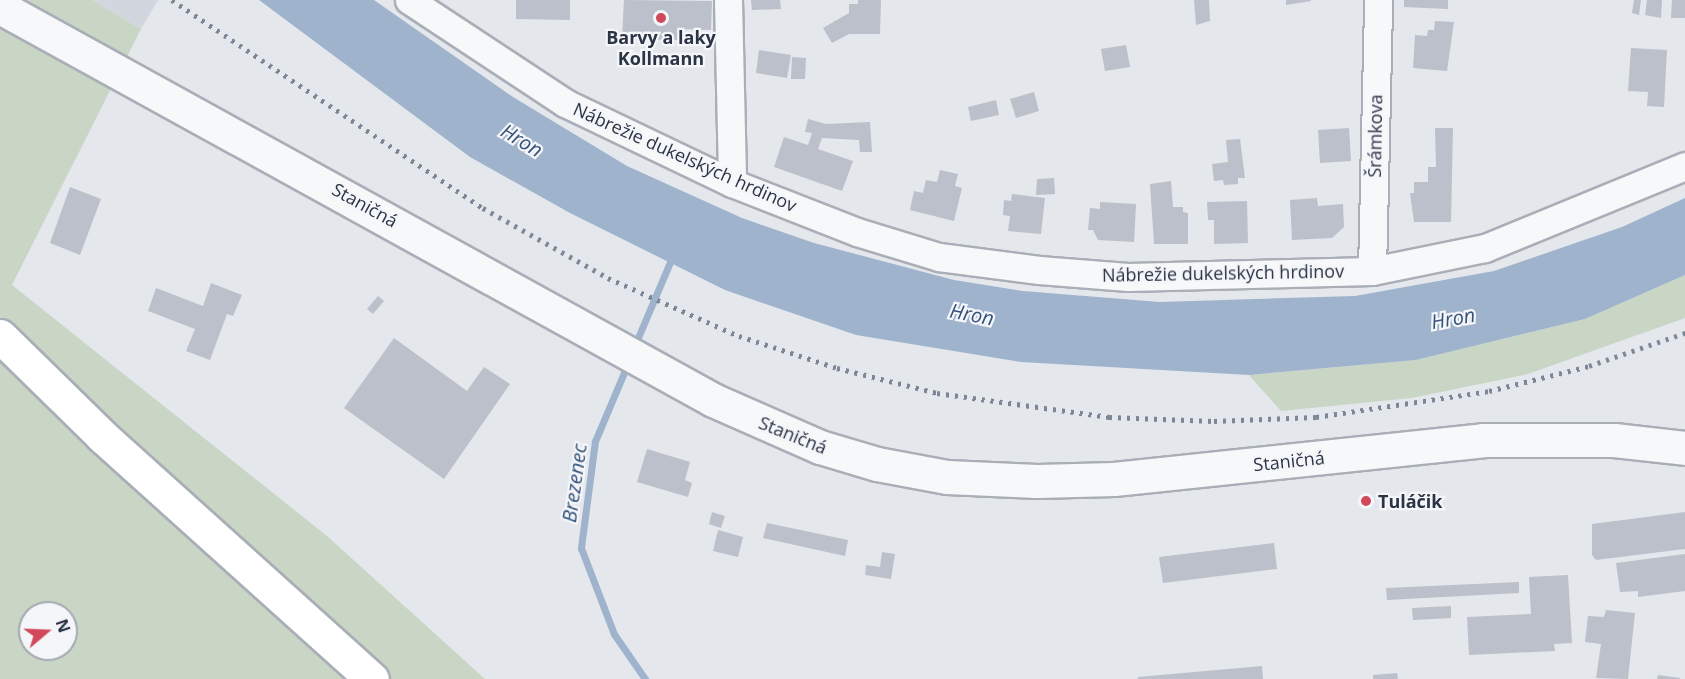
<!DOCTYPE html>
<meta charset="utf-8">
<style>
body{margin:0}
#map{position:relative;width:1685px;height:679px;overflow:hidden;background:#e4e7ec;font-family:"Open Sans",sans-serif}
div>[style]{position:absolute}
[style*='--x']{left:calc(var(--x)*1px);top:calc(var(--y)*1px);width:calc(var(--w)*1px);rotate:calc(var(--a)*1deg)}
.built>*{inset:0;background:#d2d6de}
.green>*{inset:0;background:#c9d6c5}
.water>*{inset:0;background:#9fb4cc}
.stream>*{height:7px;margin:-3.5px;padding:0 3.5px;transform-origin:3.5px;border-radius:3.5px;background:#9fb4cc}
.building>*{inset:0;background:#bbc0ca}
.roads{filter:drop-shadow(2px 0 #a9aeb7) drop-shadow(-2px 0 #a9aeb7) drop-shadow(0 2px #a9aeb7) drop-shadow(0 -2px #a9aeb7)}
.minor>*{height:27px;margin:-13.5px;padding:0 13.5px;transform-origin:13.5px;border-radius:13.5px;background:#f7f8fa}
.tertiary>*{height:33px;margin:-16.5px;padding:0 16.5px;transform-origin:16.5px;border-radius:16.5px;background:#f7f8fa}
.primary>*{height:33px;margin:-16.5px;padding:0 16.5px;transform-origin:16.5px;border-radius:16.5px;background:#fff}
.rail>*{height:4.5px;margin-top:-2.25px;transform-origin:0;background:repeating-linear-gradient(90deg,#7d8696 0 3px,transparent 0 9px)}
.dots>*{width:16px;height:16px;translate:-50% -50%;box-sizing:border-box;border:3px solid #f4f6f9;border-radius:50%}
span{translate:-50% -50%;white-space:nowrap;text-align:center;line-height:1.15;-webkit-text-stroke:4.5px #f4f6f9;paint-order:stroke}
.poi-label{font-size:18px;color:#2b3445;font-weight:700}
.left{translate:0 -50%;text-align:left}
.street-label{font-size:18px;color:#2b3445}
.water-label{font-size:20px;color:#34527a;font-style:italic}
.north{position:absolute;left:18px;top:601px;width:60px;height:60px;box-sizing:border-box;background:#f4f6f9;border:2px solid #a4a8b1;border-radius:50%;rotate:71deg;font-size:16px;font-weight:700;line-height:24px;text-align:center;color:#2b3445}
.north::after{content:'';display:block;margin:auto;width:21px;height:27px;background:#d1495b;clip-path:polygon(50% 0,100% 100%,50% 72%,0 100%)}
</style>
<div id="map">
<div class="built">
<div style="clip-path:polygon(92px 0,158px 0,141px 29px)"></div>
</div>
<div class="green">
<div style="clip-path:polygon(evenodd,0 0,92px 0,141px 29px,12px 285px,327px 536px,485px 679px,0 679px,0 0,30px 613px,66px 613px,66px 649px,30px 649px,30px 613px)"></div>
<div style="clip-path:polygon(1685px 275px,1685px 318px,1528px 374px,1412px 398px,1281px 411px,1249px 375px,1416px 360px,1585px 319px)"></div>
</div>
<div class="water">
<div style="clip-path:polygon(259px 0,374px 0,513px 97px,627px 166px,742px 218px,814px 243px,954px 280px,1023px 291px,1160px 302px,1355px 296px,1494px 271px,1622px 227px,1685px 198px,1685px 275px,1585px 319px,1416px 360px,1249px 375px,1021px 362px,856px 335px,725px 290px,570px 213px,470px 157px)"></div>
</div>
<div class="stream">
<div style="--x:634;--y:347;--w:100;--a:-67"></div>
<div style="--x:628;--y:363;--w:85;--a:112.9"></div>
<div style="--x:595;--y:441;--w:108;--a:97.5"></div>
<div style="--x:581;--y:548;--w:92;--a:69"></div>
<div style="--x:614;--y:634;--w:55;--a:55.4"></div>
</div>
<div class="building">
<div style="clip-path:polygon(516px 0,570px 0,570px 20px,516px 19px)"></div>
<div style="clip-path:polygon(624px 0,712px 1px,711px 30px,681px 29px,681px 40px,622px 39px)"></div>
<div style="clip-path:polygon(751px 0,780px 0,781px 9px,752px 10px)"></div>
<div style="clip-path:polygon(858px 0,881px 0,880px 34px,849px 34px,832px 43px,823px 28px,849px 13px,849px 4px,858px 4px)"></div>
<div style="clip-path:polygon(1194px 0,1209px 0,1210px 21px,1196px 25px)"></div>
<div style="clip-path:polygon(1286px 0,1311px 0,1311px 1px,1286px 5px)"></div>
<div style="clip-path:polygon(1404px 0,1448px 0,1448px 9px,1404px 7px)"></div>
<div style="clip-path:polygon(1634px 0,1641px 0,1639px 15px,1632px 13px)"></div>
<div style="clip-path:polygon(1647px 0,1662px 0,1661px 18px,1645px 15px)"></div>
<div style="clip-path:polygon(1672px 0,1685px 0,1685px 18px,1671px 18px)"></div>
<div style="clip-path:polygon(1435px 21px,1454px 22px,1447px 71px,1413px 68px,1415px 35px,1427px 36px,1428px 30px,1434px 30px)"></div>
<div style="clip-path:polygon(1126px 45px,1130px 67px,1105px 71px,1101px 49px)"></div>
<div style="clip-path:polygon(1631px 48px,1667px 50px,1664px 107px,1647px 106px,1648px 92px,1628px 91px)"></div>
<div style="clip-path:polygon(759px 50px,791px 55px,787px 78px,756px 73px)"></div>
<div style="clip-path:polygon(792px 57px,806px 58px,805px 79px,791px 79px)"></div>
<div style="clip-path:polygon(1034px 92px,1039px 111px,1016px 118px,1010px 99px)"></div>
<div style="clip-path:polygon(996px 100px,999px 115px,971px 121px,968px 107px)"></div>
<div style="clip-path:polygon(808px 119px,826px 124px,870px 122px,872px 152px,860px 152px,859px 140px,822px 138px,818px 149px,853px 161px,842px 191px,774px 167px,784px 137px,808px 145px,812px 133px,805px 132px)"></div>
<div style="clip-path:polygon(1349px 128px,1351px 161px,1320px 163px,1318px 130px)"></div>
<div style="clip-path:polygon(1435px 128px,1453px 128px,1451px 222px,1414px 222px,1410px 193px,1414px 193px,1414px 182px,1428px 182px,1428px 167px,1436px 167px)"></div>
<div style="clip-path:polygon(1240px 139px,1245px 178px,1238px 178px,1238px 184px,1224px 185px,1223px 180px,1214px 181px,1212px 164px,1228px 162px,1226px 140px)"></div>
<div style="clip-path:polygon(940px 170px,958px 174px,955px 186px,962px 188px,954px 221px,910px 210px,914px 191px,923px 193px,926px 180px,937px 182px)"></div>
<div style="clip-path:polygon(1054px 178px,1055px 194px,1036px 195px,1037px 179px)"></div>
<div style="clip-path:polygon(1171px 181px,1173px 207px,1183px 207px,1183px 212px,1188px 213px,1188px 244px,1154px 244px,1150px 184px)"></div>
<div style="clip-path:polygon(70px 187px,101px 199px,80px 255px,50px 243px)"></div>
<div style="clip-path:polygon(1012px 194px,1045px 198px,1041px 234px,1008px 231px,1010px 216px,1003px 215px,1004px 200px,1011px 201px)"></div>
<div style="clip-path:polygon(1317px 198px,1318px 206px,1343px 204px,1344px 227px,1332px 238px,1292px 240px,1290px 200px)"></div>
<div style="clip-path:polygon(1247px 201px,1248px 243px,1214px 244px,1214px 220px,1208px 220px,1207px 202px)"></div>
<div style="clip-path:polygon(1100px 202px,1136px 204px,1134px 242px,1098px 240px,1093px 230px,1088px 230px,1090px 208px,1100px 209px)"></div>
<div style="clip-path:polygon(211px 283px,242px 295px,233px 316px,227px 314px,210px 360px,186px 351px,195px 329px,148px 311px,156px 288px,203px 306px)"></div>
<div style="clip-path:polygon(378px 296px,384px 301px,373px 314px,367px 309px)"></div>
<div style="clip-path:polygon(394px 338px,467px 391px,484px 367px,510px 384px,444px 479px,344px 408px)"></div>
<div style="clip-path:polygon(647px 449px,690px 462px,685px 480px,692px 483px,688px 497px,637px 482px)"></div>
<div style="clip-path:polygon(712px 512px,725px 516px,721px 528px,709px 524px)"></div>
<div style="clip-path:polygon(1685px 512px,1685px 549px,1596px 560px,1592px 555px,1592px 524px)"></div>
<div style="clip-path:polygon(767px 523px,848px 540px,845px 556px,763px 538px)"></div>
<div style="clip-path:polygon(718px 530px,743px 537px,738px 557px,713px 551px)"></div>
<div style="clip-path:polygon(1274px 543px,1277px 569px,1163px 583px,1159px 557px)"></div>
<div style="clip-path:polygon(882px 552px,895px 554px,891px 579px,865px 575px,866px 565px,880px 567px)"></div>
<div style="clip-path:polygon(1685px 554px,1685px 591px,1638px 597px,1638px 591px,1620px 592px,1616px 563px)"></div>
<div style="clip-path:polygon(1568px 575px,1572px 643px,1554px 644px,1555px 651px,1469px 655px,1467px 617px,1531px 614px,1529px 577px)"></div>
<div style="clip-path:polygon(1519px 582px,1519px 593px,1387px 600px,1386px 588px)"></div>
<div style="clip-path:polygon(1451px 606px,1451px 618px,1413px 620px,1412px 608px)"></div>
<div style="clip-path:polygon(1606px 610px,1635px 613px,1628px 679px,1596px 678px,1601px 644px,1585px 642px,1588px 616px,1604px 617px)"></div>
<div style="clip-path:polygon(1262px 666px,1263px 679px,1138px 679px,1138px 677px)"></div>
<div style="clip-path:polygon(1397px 673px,1398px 679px,1373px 679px,1373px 675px)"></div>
<div style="clip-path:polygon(1658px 675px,1680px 678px,1680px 679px,1657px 679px)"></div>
</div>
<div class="roads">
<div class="minor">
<div style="--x:409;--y:0;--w:187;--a:33.4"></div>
<div style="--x:565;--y:103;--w:185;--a:25.6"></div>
<div style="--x:732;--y:183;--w:134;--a:21.4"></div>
<div style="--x:857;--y:232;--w:86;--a:17"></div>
<div style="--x:939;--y:257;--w:101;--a:7.4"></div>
<div style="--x:1039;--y:270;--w:89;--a:4.5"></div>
<div style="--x:1128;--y:277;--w:244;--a:-1.4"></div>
<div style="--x:1372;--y:271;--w:115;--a:-11.5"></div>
<div style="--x:1485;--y:248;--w:216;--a:-22.3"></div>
<div style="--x:728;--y:0;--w:183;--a:88.7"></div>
<div style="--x:1372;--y:271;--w:271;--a:-88.7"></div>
</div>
<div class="tertiary">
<div style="--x:0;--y:7;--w:814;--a:28.86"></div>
<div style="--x:713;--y:400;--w:117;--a:23.7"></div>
<div style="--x:820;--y:447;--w:59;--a:16.6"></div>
<div style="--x:877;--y:464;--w:71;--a:10.5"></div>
<div style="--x:947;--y:477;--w:90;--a:2.5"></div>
<div style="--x:1037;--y:481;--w:77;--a:-1.5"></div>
<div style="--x:1114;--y:479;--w:371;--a:-6"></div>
<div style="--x:1483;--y:440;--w:131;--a:0"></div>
<div style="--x:1614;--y:440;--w:71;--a:6.4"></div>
</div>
<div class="primary">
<div style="--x:0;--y:336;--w:143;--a:44.4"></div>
<div style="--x:102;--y:436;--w:363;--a:42"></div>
</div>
</div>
<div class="rail">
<div style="--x:172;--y:0;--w:374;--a:33.8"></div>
<div style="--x:483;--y:208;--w:143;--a:29.2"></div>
<div style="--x:608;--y:278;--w:143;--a:23.9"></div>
<div style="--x:739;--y:336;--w:103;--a:18.1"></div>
<div style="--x:837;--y:368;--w:103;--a:14"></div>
<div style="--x:937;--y:393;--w:174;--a:7.9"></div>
<div style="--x:1109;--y:417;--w:105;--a:2.2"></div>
<div style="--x:1214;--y:421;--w:102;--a:-2.2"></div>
<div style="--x:1316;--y:417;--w:175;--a:-8.5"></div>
<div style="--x:1489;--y:391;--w:103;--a:-14"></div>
<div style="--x:1589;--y:366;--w:102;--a:-19"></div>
</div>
<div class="dots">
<div style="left:661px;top:18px;background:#d1495b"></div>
<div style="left:1366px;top:501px;background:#d1495b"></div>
</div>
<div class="poi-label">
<span style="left:661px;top:48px">Barvy a laky<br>Kollmann</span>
<span class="left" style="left:1378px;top:501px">Tuláčik</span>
</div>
<div class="street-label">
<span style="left:1375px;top:136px;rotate:-89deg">Šrámkova</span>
<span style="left:685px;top:157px;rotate:24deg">Nábrežie dukelských hrdinov</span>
<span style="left:365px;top:205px;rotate:29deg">Staničná</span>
<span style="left:1223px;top:273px;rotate:-1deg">Nábrežie dukelských hrdinov</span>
<span style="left:793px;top:435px;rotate:22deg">Staničná</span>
<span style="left:1289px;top:461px;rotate:-6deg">Staničná</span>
</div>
<div class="water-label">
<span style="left:522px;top:140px;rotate:31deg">Hron</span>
<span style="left:972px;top:314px;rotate:11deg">Hron</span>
<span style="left:1453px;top:318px;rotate:-10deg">Hron</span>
<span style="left:574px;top:483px;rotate:-82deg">Brezenec</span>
</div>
<div class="north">N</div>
</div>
